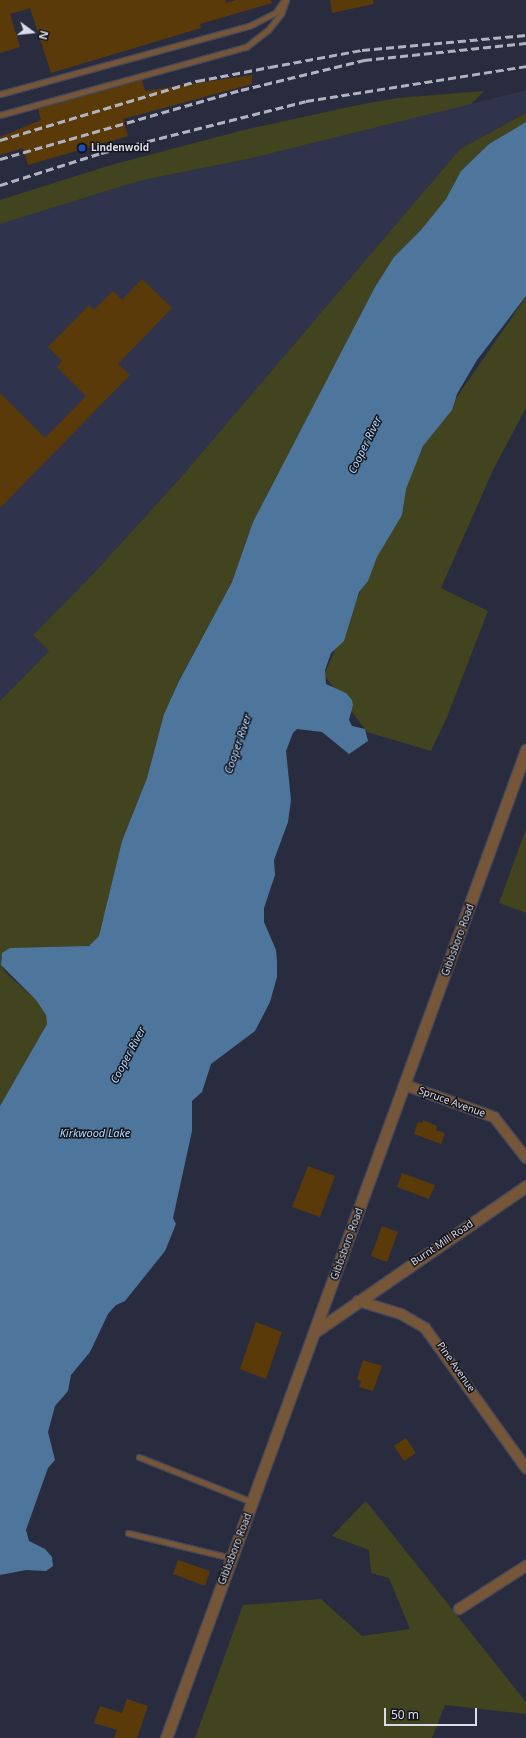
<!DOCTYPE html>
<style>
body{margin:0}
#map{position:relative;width:526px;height:1738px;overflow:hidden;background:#292c3e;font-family:"Noto Sans",sans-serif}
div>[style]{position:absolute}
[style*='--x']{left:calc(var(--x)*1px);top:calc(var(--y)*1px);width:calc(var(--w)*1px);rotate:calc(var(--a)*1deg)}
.built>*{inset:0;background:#2f334b}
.green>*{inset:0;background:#41441e}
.water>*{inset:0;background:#4e769c}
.building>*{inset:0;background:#5b3a0a}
.roads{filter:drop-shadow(1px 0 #454859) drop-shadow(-1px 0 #454859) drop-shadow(0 1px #454859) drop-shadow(0 -1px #454859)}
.service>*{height:5px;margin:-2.5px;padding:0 2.5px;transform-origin:2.5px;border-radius:2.5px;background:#765638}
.minor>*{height:10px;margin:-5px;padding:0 5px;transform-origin:5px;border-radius:5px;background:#765638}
.tertiary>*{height:11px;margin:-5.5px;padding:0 5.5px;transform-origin:5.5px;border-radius:5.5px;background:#765638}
.rail>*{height:3px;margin-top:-1.5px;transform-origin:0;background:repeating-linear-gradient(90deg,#b0b3c0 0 8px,transparent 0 12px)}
.dots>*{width:11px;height:11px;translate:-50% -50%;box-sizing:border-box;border:2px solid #14151d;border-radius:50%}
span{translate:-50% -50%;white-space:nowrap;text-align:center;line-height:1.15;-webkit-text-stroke:3px #14151d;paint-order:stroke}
.poi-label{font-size:10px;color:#dadce8;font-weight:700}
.left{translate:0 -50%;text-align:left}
.street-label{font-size:10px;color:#dadce8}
.water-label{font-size:11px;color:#b7dbff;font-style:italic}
.north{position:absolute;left:12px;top:12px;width:40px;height:40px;-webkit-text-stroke:3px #14151d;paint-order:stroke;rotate:105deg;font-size:11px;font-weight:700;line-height:16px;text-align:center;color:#dadce8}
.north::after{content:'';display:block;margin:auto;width:14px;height:18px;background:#dadce8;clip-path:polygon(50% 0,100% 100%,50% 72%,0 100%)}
.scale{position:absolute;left:384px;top:1708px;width:93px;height:18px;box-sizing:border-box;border:2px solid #dadce8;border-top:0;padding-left:5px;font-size:12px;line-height:14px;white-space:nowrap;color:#dadce8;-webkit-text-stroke:3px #14151d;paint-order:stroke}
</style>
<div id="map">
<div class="built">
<div style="clip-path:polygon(526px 90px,526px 113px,460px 149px,183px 475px,95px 572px,33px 635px,49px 651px,0 701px,0 224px,139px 181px,248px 159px)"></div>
</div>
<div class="green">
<div style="clip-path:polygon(484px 91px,471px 104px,248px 159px,139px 181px,0 224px,0 200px,111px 165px,244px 130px,358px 105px,398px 98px)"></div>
<div style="clip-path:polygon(526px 113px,526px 122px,489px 144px,461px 171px,446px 199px,421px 230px,394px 257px,375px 287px,253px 522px,232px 582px,179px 680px,164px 714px,147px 778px,122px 841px,99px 936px,94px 944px,81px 947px,10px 948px,1px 958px,1px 965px,5px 972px,36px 1000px,46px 1015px,47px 1024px,0 1106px,0 701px,49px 651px,33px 635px,95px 572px,183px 475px,460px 149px)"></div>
<div style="clip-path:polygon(526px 297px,526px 408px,494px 468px,441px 588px,488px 611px,447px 717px,431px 751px,367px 732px,324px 675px,423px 446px)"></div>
<div style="clip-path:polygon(526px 829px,526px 913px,499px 903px)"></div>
<div style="clip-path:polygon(366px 1501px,526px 1702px,526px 1714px,445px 1705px,432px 1738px,195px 1738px,243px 1605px,321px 1599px,362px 1636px,410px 1629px,389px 1578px,371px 1573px,369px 1550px,332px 1536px)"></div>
</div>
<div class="water">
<div style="clip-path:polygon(526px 122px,526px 296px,477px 360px,457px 394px,452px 410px,423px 446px,406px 489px,402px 515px,377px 557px,368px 581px,359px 592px,344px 641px,331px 653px,325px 670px,326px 684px,346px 693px,352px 700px,353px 705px,349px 720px,352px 726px,365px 729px,368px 741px,349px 754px,322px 732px,297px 729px,293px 733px,286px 751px,291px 800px,288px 822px,274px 860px,275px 875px,264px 908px,264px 922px,276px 950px,277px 961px,277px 977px,270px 1002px,255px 1031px,211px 1064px,202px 1092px,192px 1101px,192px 1131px,173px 1218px,176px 1224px,165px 1251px,125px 1301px,116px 1305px,108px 1314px,90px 1352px,71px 1375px,68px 1391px,55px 1406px,48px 1432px,55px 1460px,48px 1468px,26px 1530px,29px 1541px,45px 1549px,52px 1557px,53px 1566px,46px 1571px,26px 1570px,0 1575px,0 1106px,47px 1024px,46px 1015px,36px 1000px,1px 965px,2px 953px,10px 948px,89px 946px,99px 936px,122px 841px,147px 778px,164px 714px,179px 681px,232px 582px,253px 522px,375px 287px,394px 257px,421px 230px,446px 199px,461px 171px,489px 144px)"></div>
</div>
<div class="building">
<div style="clip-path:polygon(0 0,226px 0,226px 3px,236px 0,271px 0,272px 3px,200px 24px,201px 28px,51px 73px,30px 8px,10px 14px,20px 47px,0 53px)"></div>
<div style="clip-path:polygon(330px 0,373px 0,374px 4px,332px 13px)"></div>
<div style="clip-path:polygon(252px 75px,252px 84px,123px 119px,128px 136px,28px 165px,23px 148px,0 155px,0 137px,41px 120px,38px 109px,142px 80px,145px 91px)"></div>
<div style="clip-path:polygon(142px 279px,172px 308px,118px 364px,130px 375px,0 508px,0 393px,45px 438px,86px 396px,57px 367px,62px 361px,48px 347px,89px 305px,94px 310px,113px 291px,122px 300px)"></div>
<div style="clip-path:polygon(423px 1120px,437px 1126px,436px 1130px,445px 1133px,441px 1144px,414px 1134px,418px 1122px,422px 1123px)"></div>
<div style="clip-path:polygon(308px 1166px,335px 1176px,320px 1217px,292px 1207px)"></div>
<div style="clip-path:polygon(402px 1173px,435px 1185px,429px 1199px,397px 1187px)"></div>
<div style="clip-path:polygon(382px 1226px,398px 1232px,387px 1262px,371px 1256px)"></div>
<div style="clip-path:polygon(256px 1322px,282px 1332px,266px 1379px,240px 1369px)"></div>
<div style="clip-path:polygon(363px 1360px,382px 1366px,373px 1391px,359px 1387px,361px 1381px,357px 1379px)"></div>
<div style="clip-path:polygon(406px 1438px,416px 1453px,404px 1461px,394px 1446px)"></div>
<div style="clip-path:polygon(178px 1560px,210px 1571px,205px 1586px,173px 1574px)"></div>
<div style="clip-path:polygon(127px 1699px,148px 1706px,137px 1738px,114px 1738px,117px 1730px,94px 1723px,100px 1706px,122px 1713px)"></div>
</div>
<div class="roads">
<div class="service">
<div style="--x:0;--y:94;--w:258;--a:-15.3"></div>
<div style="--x:249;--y:26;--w:30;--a:-27"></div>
<div style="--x:276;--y:12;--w:14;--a:-56"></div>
<div style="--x:0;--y:115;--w:255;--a:-15.5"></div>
<div style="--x:246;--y:47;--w:28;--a:-38"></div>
<div style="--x:268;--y:30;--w:21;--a:-51"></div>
<div style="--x:281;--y:14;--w:15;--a:-70"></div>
<div style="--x:139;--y:1457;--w:122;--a:21.7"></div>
<div style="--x:128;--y:1533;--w:106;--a:13.6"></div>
</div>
<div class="minor">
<div style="--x:405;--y:1085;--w:95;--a:19.8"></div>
<div style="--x:494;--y:1117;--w:52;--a:52"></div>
<div style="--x:358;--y:1301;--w:45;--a:16.8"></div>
<div style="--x:401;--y:1314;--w:28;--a:30"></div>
<div style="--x:425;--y:1328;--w:173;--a:54.2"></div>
<div style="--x:459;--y:1609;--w:80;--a:-32.7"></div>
</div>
<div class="tertiary">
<div style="--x:316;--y:1331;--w:255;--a:-34.6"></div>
<div style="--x:166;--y:1738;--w:1052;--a:-69.98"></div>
</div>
</div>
<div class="rail">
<div style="--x:0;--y:140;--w:206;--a:-16.7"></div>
<div style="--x:197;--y:81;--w:74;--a:-10.9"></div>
<div style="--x:270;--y:67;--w:94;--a:-10.5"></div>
<div style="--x:362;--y:50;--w:165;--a:-5.2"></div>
<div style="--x:0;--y:159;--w:251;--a:-16"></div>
<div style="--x:241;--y:90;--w:127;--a:-13.7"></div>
<div style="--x:364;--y:60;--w:163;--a:-6"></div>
<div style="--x:0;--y:185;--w:106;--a:-17.6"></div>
<div style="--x:101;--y:153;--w:211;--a:-14.2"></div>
<div style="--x:306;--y:101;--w:223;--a:-9"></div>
</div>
<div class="dots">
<div style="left:82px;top:148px;background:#1a4fb4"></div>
</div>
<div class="poi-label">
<span class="left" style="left:91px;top:148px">Lindenwold</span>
</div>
<div class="street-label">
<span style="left:458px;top:940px;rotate:-70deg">Gibbsboro Road</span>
<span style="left:452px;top:1102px;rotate:20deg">Spruce Avenue</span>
<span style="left:442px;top:1243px;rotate:-34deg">Burnt Mill Road</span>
<span style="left:347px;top:1244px;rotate:-70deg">Gibbsboro Road</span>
<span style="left:456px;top:1367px;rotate:55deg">Pine Avenue</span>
<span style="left:235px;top:1549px;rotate:-69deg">Gibbsboro Road</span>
</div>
<div class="water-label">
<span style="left:365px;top:445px;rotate:-64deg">Cooper River</span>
<span style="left:238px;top:744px;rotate:-71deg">Cooper River</span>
<span style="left:128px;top:1055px;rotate:-62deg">Cooper River</span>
<span style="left:95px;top:1133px">Kirkwood Lake</span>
</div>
<div class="north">N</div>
<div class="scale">50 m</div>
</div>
